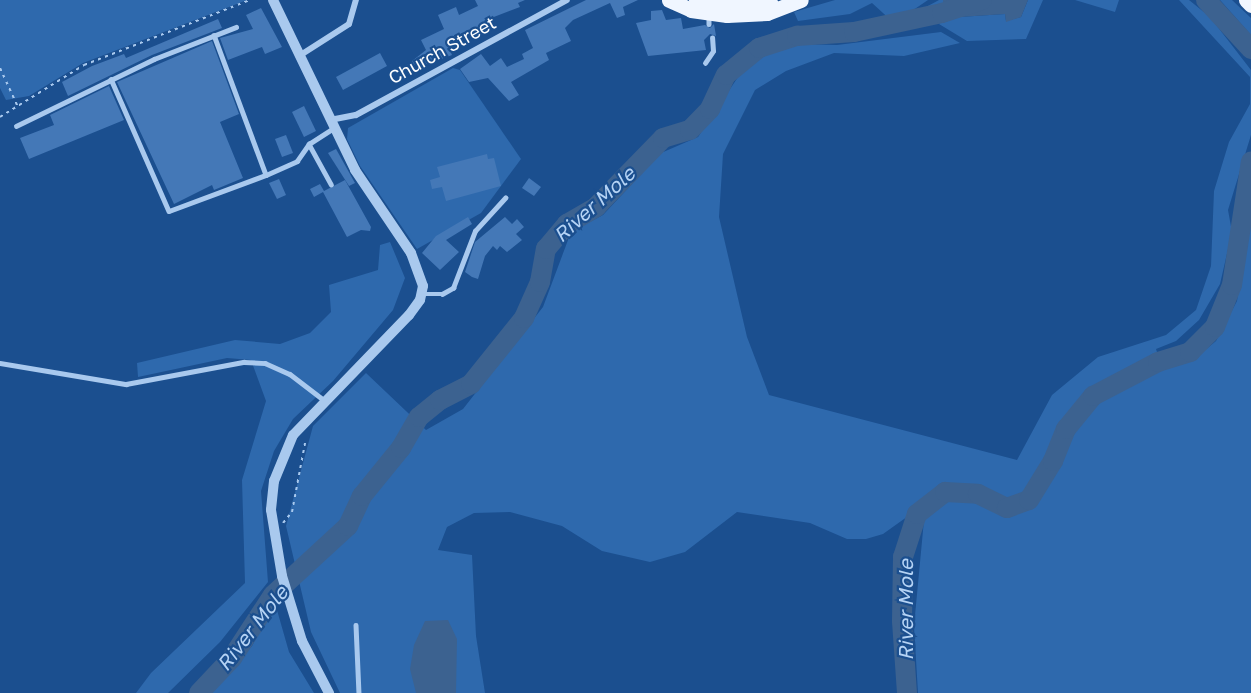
<!DOCTYPE html>
<style>
body{margin:0}
#map{position:relative;width:1251px;height:693px;overflow:hidden;background:#1b4f8f;font-family:"Golos Text",sans-serif}
div>[style]{position:absolute}
[style*='--x']{left:calc(var(--x)*1px);top:calc(var(--y)*1px);width:calc(var(--w)*1px);rotate:calc(var(--a)*1deg)}
.green>*{inset:0;background:#2e69ad}
.water>*{inset:0;background:#3c6290}
.river>*{height:20px;margin:-10px;padding:0 10px;transform-origin:10px;border-radius:10px;background:#3c6290}
.building>*{inset:0;background:#4478b7}
.path>*{height:2px;margin-top:-1px;transform-origin:0;background:repeating-linear-gradient(90deg,#a9c9ee 0 3px,transparent 0 7.5px)}
.service>*{height:4.5px;margin:-2.25px;padding:0 2.25px;transform-origin:2.25px;border-radius:2.25px;background:#a9c9ee}
.minor>*{height:6px;margin:-3px;padding:0 3px;transform-origin:3px;border-radius:3px;background:#a9c9ee}
.tertiary>*{height:10px;margin:-5px;padding:0 5px;transform-origin:5px;border-radius:5px;background:#a9c9ee}
.primary>*{height:15px;margin:-7.5px;padding:0 7.5px;transform-origin:7.5px;border-radius:7.5px;background:#f0f6ff}
span{translate:-50% -50%;white-space:nowrap;text-align:center;line-height:1.15;-webkit-text-stroke:4.5px #1b4f8f;paint-order:stroke}
.street-label{font-size:18px;color:#fff}
.water-label{font-size:20px;color:#b5d3f5;font-style:italic}
</style>
<div id="map">
<div class="green">
<div style="clip-path:polygon(0 0,247px 0,83px 63px,29px 96px,6px 100px,0 88px)"></div>
<div style="clip-path:polygon(835px 0,928px 0,894px 23px,872px 3px,850px 14px,798px 21px,794px 12px)"></div>
<div style="clip-path:polygon(939px 0,964px 0,944px 16px,919px 22px,916px 19px,926px 7px)"></div>
<div style="clip-path:polygon(1028px 0,1043px 0,1026px 39px,967px 41px,939px 24px,944px 18px,1005px 14px,1006px 21px,1021px 17px)"></div>
<div style="clip-path:polygon(1075px 0,1119px 0,1115px 12px)"></div>
<div style="clip-path:polygon(1179px 0,1189px 0,1210px 17px,1251px 70px,1251px 135px,1228px 210px,1232px 232px,1220px 284px,1199px 320px,1176px 341px,1156px 349px,1162px 367px,1192px 361px,1216px 341px,1237px 301px,1251px 197px,1251px 693px,918px 693px,914px 626px,924px 520px,911px 514px,883px 534px,866px 539px,847px 539px,810px 523px,737px 512px,685px 552px,650px 562px,602px 551px,562px 526px,510px 512px,474px 513px,447px 527px,438px 550px,472px 555px,476px 636px,485px 693px,340px 693px,311px 632px,286px 526px,313px 426px,366px 373px,426px 430px,463px 409px,543px 307px,571px 232px,603px 215px,661px 153px,698px 137px,744px 68px,770px 53px,797px 44px,837px 45px,941px 32px,960px 43px,904px 56px,834px 53px,786px 71px,755px 90px,723px 154px,719px 217px,747px 337px,769px 395px,1017px 460px,1052px 395px,1098px 357px,1166px 335px,1196px 310px,1211px 266px,1214px 191px,1229px 142px,1250px 104px,1250px 77px)"></div>
<div style="clip-path:polygon(1220px 0,1232px 0,1251px 18px,1251px 35px)"></div>
<div style="clip-path:polygon(453px 68px,460px 70px,521px 159px,481px 213px,417px 249px,360px 166px,347px 139px,348px 128px)"></div>
<div style="clip-path:polygon(390px 242px,405px 278px,393px 310px,333px 381px,293px 419px,274px 451px,261px 491px,268px 582px,220px 642px,168px 693px,136px 693px,151px 673px,245px 583px,242px 480px,266px 401px,251px 360px,227px 358px,138px 377px,137px 363px,235px 340px,280px 344px,310px 333px,331px 312px,329px 285px,378px 270px,380px 245px)"></div>
<div style="clip-path:polygon(275px 603px,289px 652px,314px 693px,210px 693px,252px 646px)"></div>
</div>
<div class="water">
<div style="clip-path:polygon(943px 0,1028px 0,1021px 17px,1006px 22px,1005px 14px,944px 18px)"></div>
<div style="clip-path:polygon(448px 620px,457px 639px,456px 693px,416px 693px,410px 669px,414px 645px,425px 621px)"></div>
</div>
<div class="river">
<div style="--x:1206;--y:0;--w:67;--a:47.4"></div>
<div style="--x:199;--y:693;--w:48;--a:-46.7"></div>
<div style="--x:232;--y:658;--w:75;--a:-56.9"></div>
<div style="--x:273;--y:595;--w:102;--a:-42.6"></div>
<div style="--x:348;--y:526;--w:33;--a:-65"></div>
<div style="--x:362;--y:496;--w:62;--a:-50.9"></div>
<div style="--x:401;--y:448;--w:36;--a:-60"></div>
<div style="--x:419;--y:417;--w:27;--a:-39"></div>
<div style="--x:440;--y:400;--w:35;--a:-27"></div>
<div style="--x:471;--y:384;--w:85;--a:-51.2"></div>
<div style="--x:524;--y:318;--w:39;--a:-66"></div>
<div style="--x:540;--y:282;--w:34;--a:-80"></div>
<div style="--x:546;--y:249;--w:33;--a:-50"></div>
<div style="--x:567;--y:224;--w:34;--a:-30"></div>
<div style="--x:596;--y:207;--w:96;--a:-45.8"></div>
<div style="--x:663;--y:138;--w:28;--a:-17"></div>
<div style="--x:690;--y:130;--w:29;--a:-46"></div>
<div style="--x:710;--y:109;--w:38;--a:-65"></div>
<div style="--x:726;--y:75;--w:43;--a:-39.3"></div>
<div style="--x:759;--y:48;--w:40;--a:-18"></div>
<div style="--x:797;--y:36;--w:57;--a:-4"></div>
<div style="--x:854;--y:32;--w:90;--a:-12.2"></div>
<div style="--x:942;--y:13;--w:42;--a:-18"></div>
<div style="--x:907;--y:693;--w:72;--a:-94"></div>
<div style="--x:902;--y:621;--w:64;--a:-89.1"></div>
<div style="--x:903;--y:557;--w:45;--a:-72"></div>
<div style="--x:917;--y:514;--w:36;--a:-38"></div>
<div style="--x:945;--y:492;--w:33;--a:3"></div>
<div style="--x:978;--y:494;--w:32;--a:26"></div>
<div style="--x:1007;--y:508;--w:23;--a:-20"></div>
<div style="--x:1029;--y:500;--w:46;--a:-58.4"></div>
<div style="--x:1053;--y:461;--w:35;--a:-68"></div>
<div style="--x:1066;--y:429;--w:43;--a:-50.7"></div>
<div style="--x:1093;--y:396;--w:73;--a:-27.6"></div>
<div style="--x:1158;--y:362;--w:34;--a:-17"></div>
<div style="--x:1190;--y:352;--w:35;--a:-45"></div>
<div style="--x:1215;--y:327;--w:45;--a:-68"></div>
<div style="--x:1232;--y:285;--w:125;--a:-81.3"></div>
</div>
<div class="building">
<div style="clip-path:polygon(475px 0,525px 0,518px 3px,520px 7px,486px 20px,488px 24px,477px 32px,446px 42px,452px 55px,429px 64px,407px 65px,426px 50px,421px 40px,444px 29px,438px 15px,456px 7px,459px 15px,478px 6px)"></div>
<div style="clip-path:polygon(586px 0,638px 0,623px 7px,625px 15px,617px 18px,610px 3px,573px 20px,565px 28px,571px 41px,546px 53px,549px 60px,511px 82px,519px 95px,509px 101px,488px 78px,469px 82px,460px 69px,481px 54px,490px 66px,501px 58px,507px 67px,524px 59px,522px 54px,533px 48px,525px 30px)"></div>
<div style="clip-path:polygon(261px 8px,282px 47px,265px 54px,262px 47px,228px 60px,220px 38px,253px 29px,246px 15px)"></div>
<div style="clip-path:polygon(662px 10px,666px 20px,681px 18px,683px 29px,705px 25px,710px 28px,714px 24px,716px 36px,710px 34px,704px 40px,706px 50px,648px 56px,636px 23px,651px 20px,651px 11px)"></div>
<div style="clip-path:polygon(218px 19px,222px 28px,152px 55px,68px 96px,62px 82px,92px 66px,124px 54px,126px 58px)"></div>
<div style="clip-path:polygon(212px 41px,239px 114px,220px 122px,243px 178px,214px 190px,212px 185px,174px 204px,117px 82px)"></div>
<div style="clip-path:polygon(380px 53px,387px 66px,343px 90px,336px 77px)"></div>
<div style="clip-path:polygon(109px 86px,124px 120px,29px 159px,20px 138px,54px 125px,50px 115px)"></div>
<div style="clip-path:polygon(304px 106px,316px 131px,304px 137px,292px 112px)"></div>
<div style="clip-path:polygon(286px 135px,293px 153px,282px 157px,275px 139px)"></div>
<div style="clip-path:polygon(336px 149px,355px 183px,349px 186px,328px 153px)"></div>
<div style="clip-path:polygon(487px 154px,488px 159px,494px 158px,501px 186px,446px 201px,442px 187px,432px 189px,430px 180px,440px 177px,437px 167px)"></div>
<div style="clip-path:polygon(529px 178px,541px 187px,534px 196px,522px 188px)"></div>
<div style="clip-path:polygon(279px 179px,286px 195px,277px 199px,269px 183px)"></div>
<div style="clip-path:polygon(345px 180px,371px 227px,370px 231px,361px 230px,347px 237px,323px 192px,314px 197px,310px 189px,320px 184px,324px 191px)"></div>
<div style="clip-path:polygon(468px 217px,472px 224px,446px 240px,459px 252px,440px 270px,422px 253px,436px 236px)"></div>
<div style="clip-path:polygon(505px 217px,512px 224px,517px 219px,524px 227px,516px 234px,522px 240px,507px 252px,500px 246px,497px 250px,493px 246px,485px 256px,478px 279px,472px 277px,465px 272px,475px 242px)"></div>
</div>
<div class="path">
<div style="--x:0;--y:68;--w:41;--a:65.3"></div>
<div style="--x:0;--y:117;--w:99;--a:-31.8"></div>
<div style="--x:84;--y:65;--w:178;--a:-21.4"></div>
<div style="--x:283;--y:523;--w:14;--a:-51"></div>
<div style="--x:292;--y:512;--w:75;--a:-79.3"></div>
</div>
<div class="service">
<div style="--x:709;--y:14;--w:10;--a:90"></div>
<div style="--x:214;--y:35;--w:149;--a:69.6"></div>
<div style="--x:266;--y:175;--w:34;--a:-24"></div>
<div style="--x:297;--y:161;--w:21;--a:-55"></div>
<div style="--x:309;--y:144;--w:30;--a:-33"></div>
<div style="--x:705;--y:63;--w:14;--a:-56"></div>
<div style="--x:713;--y:51;--w:13;--a:-94"></div>
<div style="--x:111;--y:79;--w:144;--a:66.3"></div>
<div style="--x:169;--y:211;--w:103;--a:-20.4"></div>
<div style="--x:16;--y:126;--w:153;--a:-25.9"></div>
<div style="--x:154;--y:59;--w:88;--a:-21.3"></div>
<div style="--x:309;--y:144;--w:46;--a:61.2"></div>
<div style="--x:422;--y:294;--w:20;--a:0"></div>
<div style="--x:442;--y:294;--w:13;--a:-29"></div>
<div style="--x:453;--y:288;--w:61;--a:-68.9"></div>
<div style="--x:475;--y:231;--w:45;--a:-47.7"></div>
<div style="--x:0;--y:363;--w:128;--a:9.5"></div>
<div style="--x:126;--y:384;--w:120;--a:-10.6"></div>
<div style="--x:244;--y:362;--w:21;--a:3"></div>
<div style="--x:265;--y:363;--w:27;--a:24"></div>
<div style="--x:290;--y:374;--w:44;--a:37.6"></div>
<div style="--x:356;--y:625;--w:68;--a:87.5"></div>
</div>
<div class="minor">
<div style="--x:299;--y:56;--w:59;--a:-32.6"></div>
<div style="--x:349;--y:24;--w:25;--a:-74"></div>
<div style="--x:330;--y:120;--w:26;--a:-11"></div>
<div style="--x:356;--y:115;--w:240;--a:-28.6"></div>
</div>
<div class="tertiary">
<div style="--x:273;--y:0;--w:189;--a:64.2"></div>
<div style="--x:355;--y:170;--w:100;--a:56"></div>
<div style="--x:411;--y:253;--w:35;--a:70"></div>
<div style="--x:423;--y:286;--w:14;--a:102"></div>
<div style="--x:420;--y:300;--w:19;--a:126"></div>
<div style="--x:409;--y:315;--w:167;--a:134"></div>
<div style="--x:293;--y:435;--w:50;--a:112.4"></div>
<div style="--x:274;--y:481;--w:29;--a:96"></div>
<div style="--x:271;--y:510;--w:67;--a:80.5"></div>
<div style="--x:282;--y:576;--w:68;--a:72.9"></div>
<div style="--x:302;--y:641;--w:59;--a:62.6"></div>
</div>
<div class="primary">
<div style="--x:669;--y:0;--w:24;--a:24"></div>
<div style="--x:691;--y:10;--w:36;--a:8"></div>
<div style="--x:727;--y:15;--w:40;--a:-2.9"></div>
<div style="--x:767;--y:13;--w:36;--a:-21"></div>
<div style="--x:696;--y:0;--w:75;--a:3.1"></div>
<div style="--x:1246;--y:0;--w:7;--a:45"></div>
</div>
<div class="street-label">
<span style="left:442px;top:50px;rotate:-29deg">Church Street</span>
</div>
<div class="water-label">
<span style="left:594px;top:204px;rotate:-42deg">River Mole</span>
<span style="left:905px;top:610px;rotate:-90deg">River Mole</span>
<span style="left:252px;top:628px;rotate:-52deg">River Mole</span>
</div>
</div>
